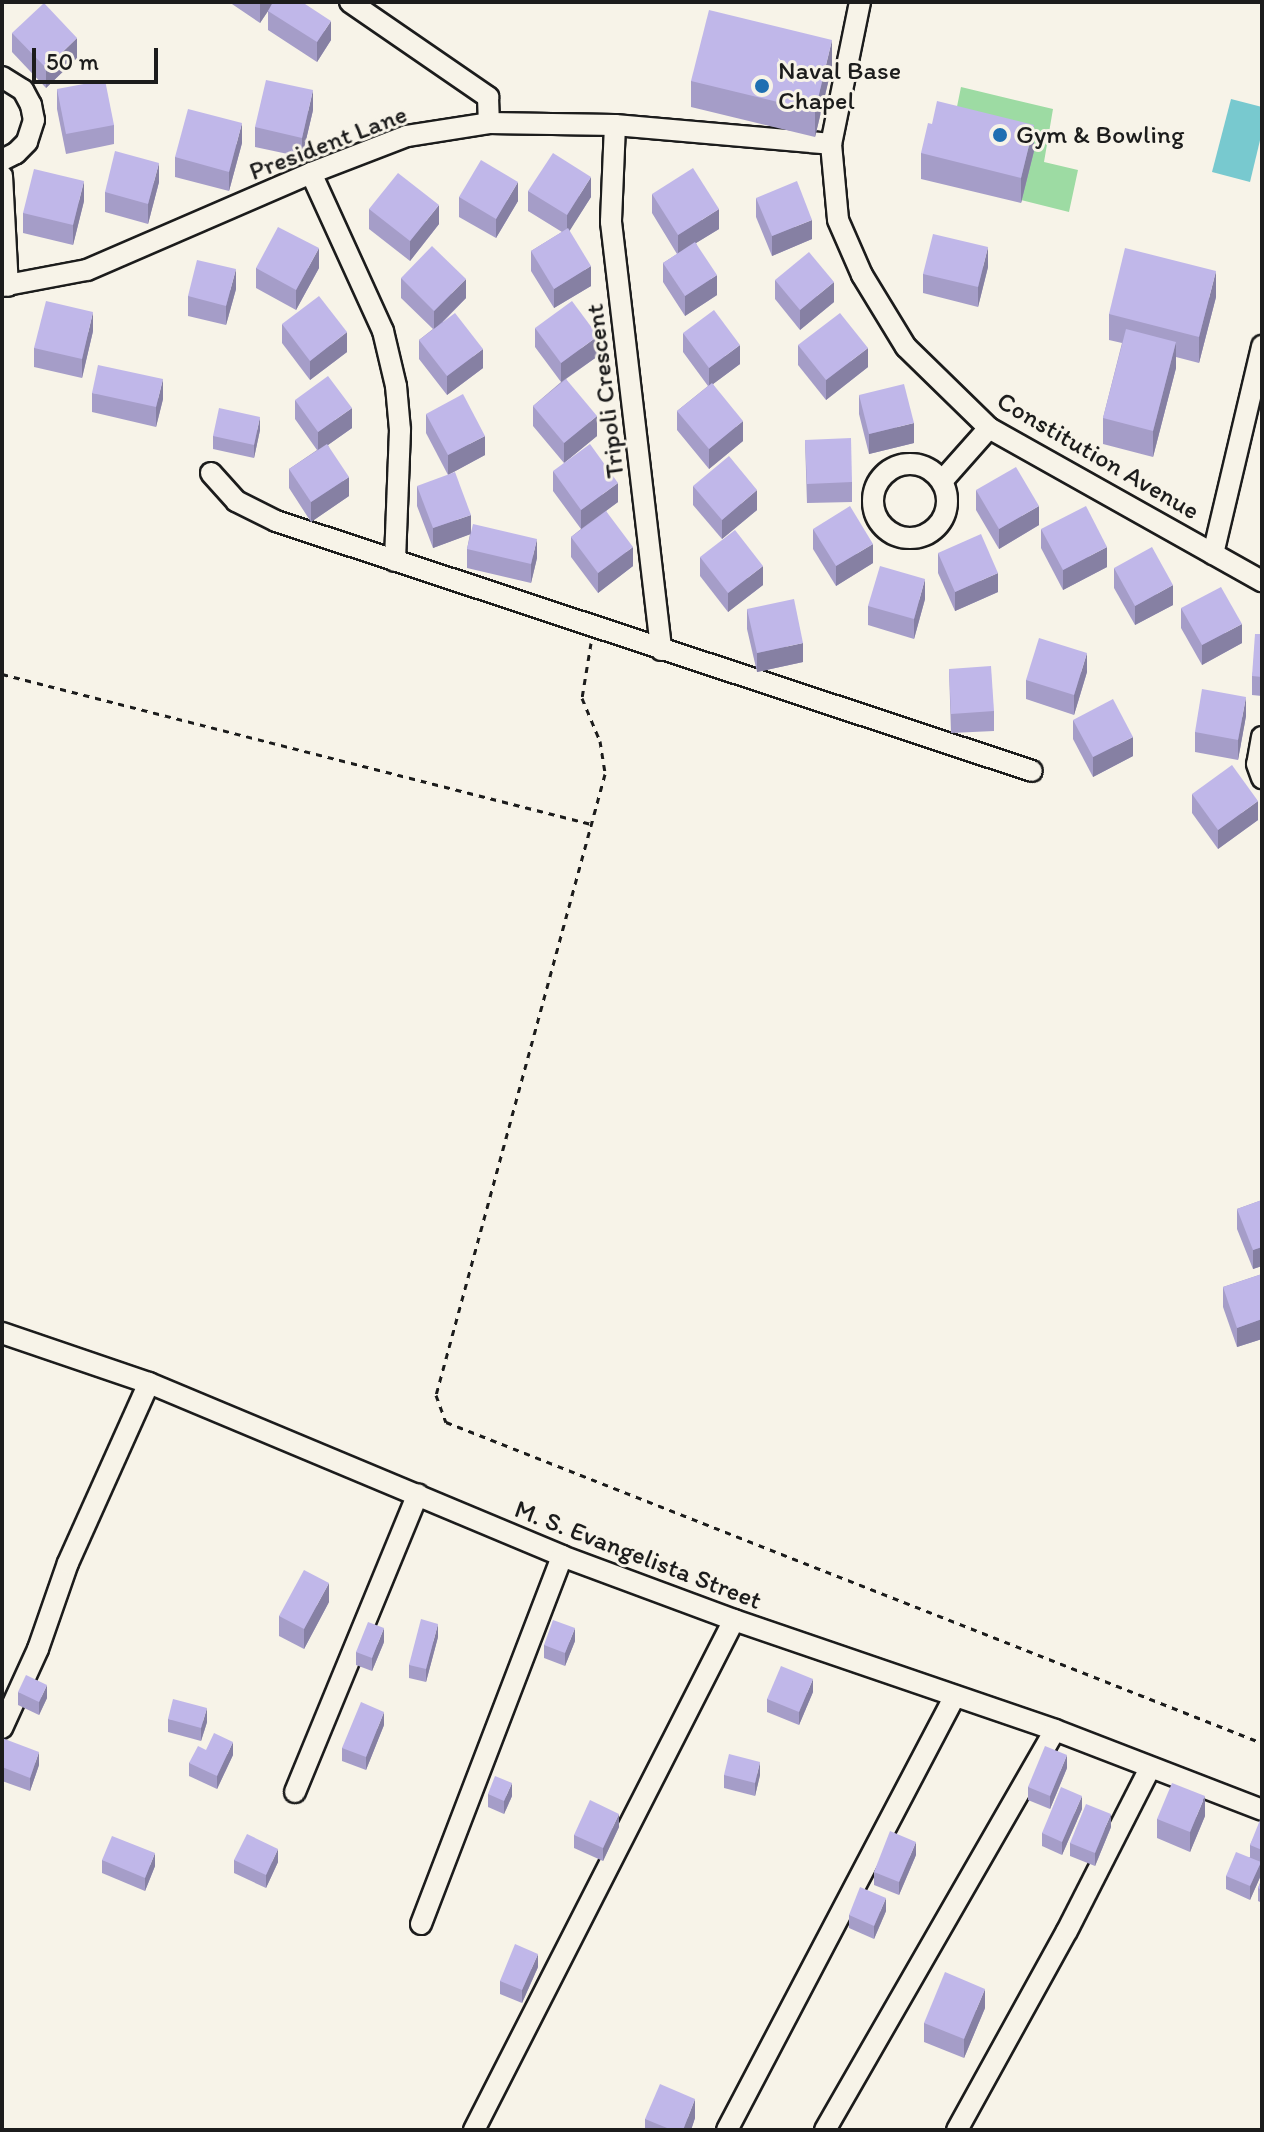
<!DOCTYPE html>
<style>
body{margin:0}
#map{position:relative;width:1264px;height:2132px;overflow:hidden;background:#f7f3e8;font-family:Itim,sans-serif}
div>[style]{position:absolute}
[style*='--x']{left:calc(var(--x)*1px);top:calc(var(--y)*1px);width:calc(var(--w)*1px);rotate:calc(var(--a)*1deg)}
.green>*{inset:0;background:#9ddba3}
.water>*{inset:0;background:#78c9cf}
.path>*{height:3px;margin-top:-1.5px;transform-origin:0;background:repeating-linear-gradient(90deg,#1c1c1c 0 6px,transparent 0 12px)}
.roads{filter:drop-shadow(2px 0 #1c1c1c) drop-shadow(-2px 0 #1c1c1c) drop-shadow(0 2px #1c1c1c) drop-shadow(0 -2px #1c1c1c)}
.minor>*{height:20px;margin:-10px;padding:0 10px;transform-origin:10px;border-radius:10px;background:#f7f3e8}
.minor>.ring{margin:-10px;padding:0;box-sizing:content-box;background:none;border:20px solid #f7f3e8;border-radius:50%}
.wall>*{inset:0;background:#a59dc8}
.shaded-wall>*{inset:0;background:#8680a3}
.building>*{inset:0;background:#c0b7e9}
.dots>*{width:22px;height:22px;translate:-50% -50%;box-sizing:border-box;border:4px solid #f7f3e8;border-radius:50%}
span{translate:-50% -50%;white-space:nowrap;text-align:center;line-height:1.15;-webkit-text-stroke:6px #f7f3e8;paint-order:stroke}
.poi-label{font-size:26px;color:#1c1c1c}
.left{translate:0 -50%;text-align:left}
.street-label{font-size:26px;color:#1c1c1c}
.frame{position:absolute;inset:0;border:4px solid #1c1c1c;pointer-events:none}
.scale{position:absolute;left:32px;top:48px;width:126px;height:36px;box-sizing:border-box;border:4px solid #1c1c1c;border-top:0;padding-left:10px;font-size:24px;line-height:28px;white-space:nowrap;color:#1c1c1c;-webkit-text-stroke:6px #f7f3e8;paint-order:stroke}
</style>
<div id="map">
<div class="green">
<div style="clip-path:polygon(961px 87px,1053px 109px,1044px 162px,1078px 170px,1069px 212px,942px 180px)"></div>
</div>
<div class="water">
<div style="clip-path:polygon(1231px 99px,1262px 107px,1262px 132px,1250px 182px,1212px 172px)"></div>
</div>
<div class="path">
<div style="--x:591;--y:643;--w:56;--a:99.3"></div>
<div style="--x:582;--y:698;--w:47;--a:67.3"></div>
<div style="--x:600;--y:741;--w:33;--a:81"></div>
<div style="--x:605;--y:774;--w:644;--a:105.22"></div>
<div style="--x:436;--y:1395;--w:29;--a:70"></div>
<div style="--x:446;--y:1422;--w:877;--a:21.47"></div>
<div style="--x:2;--y:674;--w:608;--a:14.29"></div>
</div>
<div class="roads">
<div class="minor">
<div style="--x:350;--y:2;--w:168;--a:34.5"></div>
<div style="--x:488;--y:97;--w:26;--a:88"></div>
<div style="--x:860;--y:2;--w:145;--a:101.5"></div>
<div style="--x:831;--y:144;--w:76;--a:84.7"></div>
<div style="--x:838;--y:220;--w:60;--a:66.4"></div>
<div style="--x:862;--y:275;--w:84;--a:58.6"></div>
<div style="--x:906;--y:347;--w:116;--a:44.3"></div>
<div style="--x:989;--y:428;--w:313;--a:29.3"></div>
<div style="--x:2;--y:77;--w:25;--a:32"></div>
<div style="--x:23;--y:90;--w:17;--a:62"></div>
<div style="--x:31;--y:105;--w:15;--a:79"></div>
<div style="--x:34;--y:120;--w:23;--a:108"></div>
<div style="--x:27;--y:142;--w:16;--a:135"></div>
<div style="--x:16;--y:153;--w:16;--a:153"></div>
<div style="--x:615;--y:125;--w:97;--a:92.4"></div>
<div style="--x:611;--y:222;--w:431;--a:83.3"></div>
<div style="--x:311;--y:173;--w:174;--a:65.5"></div>
<div style="--x:383;--y:331;--w:57;--a:76.7"></div>
<div style="--x:396;--y:386;--w:44;--a:84.8"></div>
<div style="--x:400;--y:430;--w:131;--a:92.2"></div>
<div style="--x:2;--y:176;--w:110;--a:86.9"></div>
<div style="--x:2;--y:286;--w:86;--a:-10.7"></div>
<div style="--x:87;--y:270;--w:244;--a:-23.4"></div>
<div style="--x:311;--y:173;--w:103;--a:-21.1"></div>
<div style="--x:407;--y:136;--w:83;--a:-9"></div>
<div style="--x:489;--y:123;--w:126;--a:0.9"></div>
<div style="--x:615;--y:125;--w:217;--a:5"></div>
<div class="ring" style="left:873px;top:464px;width:54px;height:54px"></div>
<div style="--x:211;--y:473;--w:38;--a:48"></div>
<div style="--x:236;--y:501;--w:45;--a:26.6"></div>
<div style="--x:276;--y:521;--w:796;--a:18.3"></div>
<div style="--x:942;--y:481;--w:71;--a:-48.4"></div>
<div style="--x:1213;--y:554;--w:214;--a:-76.7"></div>
<div style="--x:1262;--y:737;--w:27;--a:100"></div>
<div style="--x:1257;--y:764;--w:15;--a:70"></div>
<div style="--x:2;--y:1333;--w:155;--a:18.8"></div>
<div style="--x:149;--y:1383;--w:448;--a:22.7"></div>
<div style="--x:562;--y:1556;--w:184;--a:20.4"></div>
<div style="--x:734;--y:1620;--w:339;--a:18.9"></div>
<div style="--x:1055;--y:1730;--w:222;--a:21.1"></div>
<div style="--x:2;--y:1728;--w:87;--a:-65.5"></div>
<div style="--x:38;--y:1649;--w:91;--a:-70.8"></div>
<div style="--x:68;--y:1563;--w:197;--a:-65.8"></div>
<div style="--x:295;--y:1792;--w:322;--a:-67.6"></div>
<div style="--x:421;--y:1924;--w:394;--a:-69"></div>
<div style="--x:474;--y:2130;--w:572;--a:-62.99"></div>
<div style="--x:727;--y:2130;--w:490;--a:-62.3"></div>
<div style="--x:825;--y:2130;--w:461;--a:-60.1"></div>
<div style="--x:957;--y:2130;--w:227;--a:-61.1"></div>
<div style="--x:1067;--y:1931;--w:183;--a:-63"></div>
</div>
</div>
<div class="wall">
<div style="clip-path:polygon(229px 2px,302px 2px,331px 40px,317px 62px,268px 30px,268px 11px,260px 23px)"></div>
<div style="clip-path:polygon(12px 33px,77px 58px,46px 88px,12px 52px)"></div>
<div style="clip-path:polygon(832px 66px,815px 137px,691px 107px,691px 81px)"></div>
<div style="clip-path:polygon(57px 89px,114px 125px,114px 144px,66px 154px,57px 109px)"></div>
<div style="clip-path:polygon(313px 110px,302px 157px,255px 147px,255px 127px)"></div>
<div style="clip-path:polygon(242px 143px,229px 191px,175px 177px,175px 157px)"></div>
<div style="clip-path:polygon(1034px 151px,1021px 203px,921px 179px,921px 153px)"></div>
<div style="clip-path:polygon(159px 182px,148px 224px,105px 212px,105px 192px)"></div>
<div style="clip-path:polygon(528px 191px,591px 197px,569px 231px,591px 286px,554px 308px,531px 271px,531px 251px,562px 232px,528px 211px)"></div>
<div style="clip-path:polygon(652px 194px,719px 229px,696px 243px,717px 295px,685px 316px,663px 282px,663px 263px,677px 254px,652px 213px)"></div>
<div style="clip-path:polygon(459px 197px,518px 201px,496px 238px,459px 217px)"></div>
<div style="clip-path:polygon(756px 198px,812px 239px,772px 256px,756px 217px)"></div>
<div style="clip-path:polygon(84px 201px,73px 245px,23px 233px,23px 213px)"></div>
<div style="clip-path:polygon(369px 209px,439px 224px,410px 261px,369px 229px)"></div>
<div style="clip-path:polygon(988px 267px,978px 307px,923px 293px,923px 274px)"></div>
<div style="clip-path:polygon(256px 268px,319px 268px,296px 310px,256px 288px)"></div>
<div style="clip-path:polygon(401px 278px,466px 298px,443px 322px,483px 368px,447px 395px,419px 359px,419px 340px,433px 329px,401px 298px)"></div>
<div style="clip-path:polygon(775px 280px,834px 302px,800px 330px,775px 299px)"></div>
<div style="clip-path:polygon(236px 289px,226px 325px,188px 316px,188px 296px)"></div>
<div style="clip-path:polygon(1216px 297px,1199px 363px,1176px 357px,1176px 368px,1153px 457px,1103px 444px,1103px 418px,1122px 343px,1109px 340px,1109px 314px)"></div>
<div style="clip-path:polygon(282px 324px,347px 352px,310px 380px,282px 343px)"></div>
<div style="clip-path:polygon(535px 328px,598px 356px,566px 379px,597px 436px,564px 463px,533px 426px,533px 406px,561px 382px,535px 347px)"></div>
<div style="clip-path:polygon(93px 331px,82px 378px,34px 367px,34px 348px)"></div>
<div style="clip-path:polygon(683px 333px,740px 364px,713px 384px,743px 441px,709px 469px,677px 430px,677px 411px,708px 386px,683px 352px)"></div>
<div style="clip-path:polygon(798px 345px,868px 367px,826px 400px,798px 365px)"></div>
<div style="clip-path:polygon(92px 393px,163px 399px,156px 427px,92px 412px)"></div>
<div style="clip-path:polygon(859px 395px,914px 443px,869px 454px,859px 414px)"></div>
<div style="clip-path:polygon(295px 400px,352px 428px,328px 445px,349px 496px,311px 522px,289px 488px,289px 469px,317px 450px,295px 419px)"></div>
<div style="clip-path:polygon(426px 414px,485px 455px,448px 475px,426px 433px)"></div>
<div style="clip-path:polygon(260px 430px,254px 458px,213px 449px,213px 436px)"></div>
<div style="clip-path:polygon(805px 440px,852px 482px,852px 502px,807px 503px)"></div>
<div style="clip-path:polygon(553px 471px,618px 502px,606px 511px,633px 566px,598px 593px,571px 557px,571px 537px,581px 529px,553px 491px)"></div>
<div style="clip-path:polygon(417px 486px,471px 532px,537px 558px,531px 583px,467px 568px,467px 549px,470px 534px,433px 548px,417px 506px)"></div>
<div style="clip-path:polygon(693px 486px,757px 510px,722px 539px,693px 505px)"></div>
<div style="clip-path:polygon(976px 490px,1039px 525px,999px 549px,976px 510px)"></div>
<div style="clip-path:polygon(813px 529px,873px 563px,836px 586px,813px 549px)"></div>
<div style="clip-path:polygon(1041px 529px,1107px 567px,1063px 590px,1041px 548px)"></div>
<div style="clip-path:polygon(938px 553px,998px 592px,955px 611px,938px 573px)"></div>
<div style="clip-path:polygon(700px 557px,763px 585px,728px 612px,700px 576px)"></div>
<div style="clip-path:polygon(1114px 568px,1173px 605px,1135px 625px,1114px 588px)"></div>
<div style="clip-path:polygon(925px 599px,914px 639px,868px 625px,868px 606px)"></div>
<div style="clip-path:polygon(1181px 608px,1242px 643px,1202px 665px,1181px 628px)"></div>
<div style="clip-path:polygon(747px 609px,803px 662px,757px 672px,747px 629px)"></div>
<div style="clip-path:polygon(1262px 634px,1262px 696px,1252px 695px,1252px 676px)"></div>
<div style="clip-path:polygon(949px 669px,994px 711px,994px 731px,951px 733px)"></div>
<div style="clip-path:polygon(1087px 672px,1074px 715px,1026px 699px,1026px 680px)"></div>
<div style="clip-path:polygon(1246px 716px,1238px 760px,1195px 752px,1195px 732px)"></div>
<div style="clip-path:polygon(1073px 720px,1133px 756px,1093px 777px,1073px 739px)"></div>
<div style="clip-path:polygon(1192px 794px,1258px 820px,1218px 849px,1192px 813px)"></div>
<div style="clip-path:polygon(1262px 1200px,1262px 1266px,1253px 1269px,1237px 1229px,1237px 1209px)"></div>
<div style="clip-path:polygon(1262px 1274px,1262px 1339px,1237px 1347px,1223px 1307px,1223px 1287px)"></div>
<div style="clip-path:polygon(329px 1602px,304px 1649px,279px 1636px,279px 1616px)"></div>
<div style="clip-path:polygon(438px 1637px,426px 1682px,409px 1678px,409px 1665px)"></div>
<div style="clip-path:polygon(575px 1641px,565px 1666px,544px 1658px,544px 1645px)"></div>
<div style="clip-path:polygon(384px 1642px,372px 1671px,356px 1665px,356px 1652px)"></div>
<div style="clip-path:polygon(18px 1692px,47px 1698px,39px 1715px,18px 1705px)"></div>
<div style="clip-path:polygon(813px 1692px,799px 1725px,767px 1712px,767px 1699px)"></div>
<div style="clip-path:polygon(168px 1719px,207px 1722px,201px 1741px,168px 1732px)"></div>
<div style="clip-path:polygon(384px 1725px,366px 1770px,342px 1761px,342px 1748px)"></div>
<div style="clip-path:polygon(2px 1738px,39px 1765px,30px 1791px,2px 1781px)"></div>
<div style="clip-path:polygon(206px 1750px,233px 1755px,217px 1789px,189px 1776px,189px 1763px)"></div>
<div style="clip-path:polygon(1067px 1768px,1050px 1809px,1028px 1800px,1028px 1787px)"></div>
<div style="clip-path:polygon(724px 1775px,760px 1775px,755px 1796px,724px 1788px)"></div>
<div style="clip-path:polygon(488px 1794px,512px 1796px,504px 1814px,488px 1807px)"></div>
<div style="clip-path:polygon(1082px 1809px,1062px 1855px,1042px 1846px,1042px 1833px)"></div>
<div style="clip-path:polygon(1205px 1816px,1190px 1852px,1157px 1838px,1157px 1819px)"></div>
<div style="clip-path:polygon(1262px 1821px,1261px 1875px,1250px 1900px,1226px 1889px,1226px 1876px,1250px 1857px,1250px 1845px)"></div>
<div style="clip-path:polygon(619px 1827px,603px 1861px,574px 1848px,574px 1835px)"></div>
<div style="clip-path:polygon(1111px 1827px,1095px 1866px,1070px 1856px,1070px 1843px)"></div>
<div style="clip-path:polygon(916px 1855px,899px 1895px,874px 1885px,874px 1872px)"></div>
<div style="clip-path:polygon(102px 1860px,155px 1866px,145px 1891px,102px 1873px)"></div>
<div style="clip-path:polygon(234px 1860px,278px 1862px,266px 1888px,234px 1873px)"></div>
<div style="clip-path:polygon(1262px 1878px,1262px 1903px,1258px 1901px,1258px 1888px)"></div>
<div style="clip-path:polygon(886px 1911px,874px 1939px,849px 1928px,849px 1915px)"></div>
<div style="clip-path:polygon(538px 1967px,522px 2003px,500px 1994px,500px 1981px)"></div>
<div style="clip-path:polygon(985px 2008px,964px 2058px,924px 2042px,924px 2023px)"></div>
<div style="clip-path:polygon(695px 2118px,691px 2130px,645px 2130px,645px 2119px)"></div>
</div>
<div class="shaded-wall">
<div style="clip-path:polygon(261px 2px,274px 2px,260px 23px,260px 3px)"></div>
<div style="clip-path:polygon(331px 21px,331px 40px,317px 62px,317px 42px)"></div>
<div style="clip-path:polygon(77px 38px,77px 58px,46px 88px,46px 68px)"></div>
<div style="clip-path:polygon(832px 40px,832px 66px,815px 137px,815px 111px)"></div>
<div style="clip-path:polygon(313px 90px,313px 110px,302px 157px,302px 138px)"></div>
<div style="clip-path:polygon(242px 123px,242px 143px,229px 191px,229px 172px)"></div>
<div style="clip-path:polygon(1034px 125px,1034px 151px,1021px 203px,1021px 178px)"></div>
<div style="clip-path:polygon(159px 163px,159px 182px,148px 224px,148px 204px)"></div>
<div style="clip-path:polygon(591px 177px,591px 197px,567px 235px,567px 215px)"></div>
<div style="clip-path:polygon(84px 181px,84px 201px,73px 245px,73px 225px)"></div>
<div style="clip-path:polygon(518px 182px,518px 201px,496px 238px,496px 219px)"></div>
<div style="clip-path:polygon(439px 205px,439px 224px,410px 261px,410px 241px)"></div>
<div style="clip-path:polygon(719px 209px,719px 229px,678px 254px,678px 235px)"></div>
<div style="clip-path:polygon(812px 220px,812px 239px,772px 256px,772px 236px)"></div>
<div style="clip-path:polygon(988px 247px,988px 267px,978px 307px,978px 287px)"></div>
<div style="clip-path:polygon(319px 248px,319px 268px,296px 310px,296px 290px)"></div>
<div style="clip-path:polygon(591px 266px,591px 286px,554px 308px,554px 289px)"></div>
<div style="clip-path:polygon(236px 269px,236px 289px,226px 325px,226px 306px)"></div>
<div style="clip-path:polygon(1216px 271px,1216px 297px,1199px 363px,1199px 337px)"></div>
<div style="clip-path:polygon(717px 275px,717px 295px,685px 316px,685px 296px)"></div>
<div style="clip-path:polygon(466px 279px,466px 298px,434px 330px,434px 311px)"></div>
<div style="clip-path:polygon(834px 282px,834px 302px,800px 330px,800px 310px)"></div>
<div style="clip-path:polygon(93px 312px,93px 331px,82px 378px,82px 359px)"></div>
<div style="clip-path:polygon(347px 332px,347px 352px,310px 380px,310px 361px)"></div>
<div style="clip-path:polygon(598px 336px,598px 356px,561px 382px,561px 363px)"></div>
<div style="clip-path:polygon(1176px 342px,1176px 368px,1153px 457px,1153px 431px)"></div>
<div style="clip-path:polygon(740px 345px,740px 364px,709px 387px,709px 368px)"></div>
<div style="clip-path:polygon(868px 348px,868px 367px,826px 400px,826px 380px)"></div>
<div style="clip-path:polygon(483px 349px,483px 368px,447px 395px,447px 376px)"></div>
<div style="clip-path:polygon(163px 379px,163px 399px,156px 427px,156px 407px)"></div>
<div style="clip-path:polygon(352px 408px,352px 428px,318px 452px,318px 432px)"></div>
<div style="clip-path:polygon(597px 416px,597px 436px,564px 463px,564px 443px)"></div>
<div style="clip-path:polygon(260px 417px,260px 430px,254px 458px,254px 445px)"></div>
<div style="clip-path:polygon(743px 421px,743px 441px,709px 469px,709px 449px)"></div>
<div style="clip-path:polygon(914px 423px,914px 443px,869px 454px,869px 434px)"></div>
<div style="clip-path:polygon(485px 436px,485px 455px,448px 475px,448px 455px)"></div>
<div style="clip-path:polygon(349px 477px,349px 496px,311px 522px,311px 502px)"></div>
<div style="clip-path:polygon(618px 483px,618px 502px,581px 529px,581px 510px)"></div>
<div style="clip-path:polygon(757px 490px,757px 510px,722px 539px,722px 520px)"></div>
<div style="clip-path:polygon(1039px 506px,1039px 525px,999px 549px,999px 529px)"></div>
<div style="clip-path:polygon(471px 515px,471px 534px,433px 548px,433px 528px)"></div>
<div style="clip-path:polygon(537px 539px,537px 558px,531px 583px,531px 564px)"></div>
<div style="clip-path:polygon(873px 544px,873px 563px,836px 586px,836px 566px)"></div>
<div style="clip-path:polygon(633px 547px,633px 566px,598px 593px,598px 573px)"></div>
<div style="clip-path:polygon(1107px 547px,1107px 567px,1063px 590px,1063px 570px)"></div>
<div style="clip-path:polygon(763px 566px,763px 585px,728px 612px,728px 593px)"></div>
<div style="clip-path:polygon(998px 573px,998px 592px,955px 611px,955px 592px)"></div>
<div style="clip-path:polygon(925px 579px,925px 599px,914px 639px,914px 619px)"></div>
<div style="clip-path:polygon(1173px 585px,1173px 605px,1135px 625px,1135px 606px)"></div>
<div style="clip-path:polygon(1242px 624px,1242px 643px,1202px 665px,1202px 645px)"></div>
<div style="clip-path:polygon(803px 643px,803px 662px,757px 672px,757px 653px)"></div>
<div style="clip-path:polygon(1087px 653px,1087px 672px,1074px 715px,1074px 695px)"></div>
<div style="clip-path:polygon(1246px 697px,1246px 716px,1238px 760px,1238px 740px)"></div>
<div style="clip-path:polygon(1133px 737px,1133px 756px,1093px 777px,1093px 757px)"></div>
<div style="clip-path:polygon(1258px 801px,1258px 820px,1218px 849px,1218px 830px)"></div>
<div style="clip-path:polygon(1262px 1247px,1262px 1266px,1253px 1269px,1253px 1250px)"></div>
<div style="clip-path:polygon(1262px 1319px,1262px 1339px,1237px 1347px,1237px 1328px)"></div>
<div style="clip-path:polygon(329px 1583px,329px 1602px,304px 1649px,304px 1629px)"></div>
<div style="clip-path:polygon(438px 1624px,438px 1637px,426px 1682px,426px 1669px)"></div>
<div style="clip-path:polygon(384px 1628px,384px 1642px,372px 1671px,372px 1658px)"></div>
<div style="clip-path:polygon(575px 1628px,575px 1641px,565px 1666px,565px 1653px)"></div>
<div style="clip-path:polygon(813px 1679px,813px 1692px,799px 1725px,799px 1712px)"></div>
<div style="clip-path:polygon(47px 1685px,47px 1698px,39px 1715px,39px 1702px)"></div>
<div style="clip-path:polygon(207px 1708px,207px 1722px,201px 1741px,201px 1728px)"></div>
<div style="clip-path:polygon(384px 1712px,384px 1725px,366px 1770px,366px 1757px)"></div>
<div style="clip-path:polygon(233px 1742px,233px 1755px,217px 1789px,217px 1776px)"></div>
<div style="clip-path:polygon(39px 1752px,39px 1765px,30px 1791px,30px 1778px)"></div>
<div style="clip-path:polygon(1067px 1755px,1067px 1768px,1050px 1809px,1050px 1796px)"></div>
<div style="clip-path:polygon(760px 1762px,760px 1775px,755px 1796px,755px 1783px)"></div>
<div style="clip-path:polygon(512px 1783px,512px 1796px,504px 1814px,504px 1801px)"></div>
<div style="clip-path:polygon(1082px 1796px,1082px 1809px,1062px 1855px,1062px 1842px)"></div>
<div style="clip-path:polygon(1205px 1796px,1205px 1816px,1190px 1852px,1190px 1832px)"></div>
<div style="clip-path:polygon(619px 1814px,619px 1827px,603px 1861px,603px 1848px)"></div>
<div style="clip-path:polygon(1111px 1814px,1111px 1827px,1095px 1866px,1095px 1853px)"></div>
<div style="clip-path:polygon(916px 1842px,916px 1855px,899px 1895px,899px 1882px)"></div>
<div style="clip-path:polygon(278px 1849px,278px 1862px,266px 1888px,266px 1875px)"></div>
<div style="clip-path:polygon(155px 1853px,155px 1866px,145px 1891px,145px 1878px)"></div>
<div style="clip-path:polygon(1261px 1862px,1261px 1875px,1250px 1900px,1250px 1886px)"></div>
<div style="clip-path:polygon(886px 1898px,886px 1911px,874px 1939px,874px 1926px)"></div>
<div style="clip-path:polygon(538px 1954px,538px 1967px,522px 2003px,522px 1990px)"></div>
<div style="clip-path:polygon(985px 1989px,985px 2008px,964px 2058px,964px 2039px)"></div>
<div style="clip-path:polygon(695px 2099px,695px 2118px,691px 2130px,683px 2130px)"></div>
</div>
<div class="building">
<div style="clip-path:polygon(273px 2px,302px 2px,331px 21px,317px 42px,268px 11px)"></div>
<div style="clip-path:polygon(44px 3px,77px 38px,46px 68px,12px 33px)"></div>
<div style="clip-path:polygon(709px 10px,832px 40px,815px 111px,691px 81px)"></div>
<div style="clip-path:polygon(105px 80px,114px 125px,66px 134px,57px 89px)"></div>
<div style="clip-path:polygon(266px 80px,313px 90px,302px 138px,255px 127px)"></div>
<div style="clip-path:polygon(937px 101px,1034px 125px,1021px 178px,921px 153px,928px 123px,932px 124px)"></div>
<div style="clip-path:polygon(188px 109px,242px 123px,229px 172px,175px 157px)"></div>
<div style="clip-path:polygon(115px 151px,159px 163px,148px 204px,105px 192px)"></div>
<div style="clip-path:polygon(553px 153px,591px 177px,567px 215px,528px 191px)"></div>
<div style="clip-path:polygon(481px 160px,518px 182px,496px 219px,459px 197px)"></div>
<div style="clip-path:polygon(693px 168px,719px 209px,678px 235px,652px 194px)"></div>
<div style="clip-path:polygon(34px 169px,84px 181px,73px 225px,23px 213px)"></div>
<div style="clip-path:polygon(398px 173px,439px 205px,410px 241px,369px 209px)"></div>
<div style="clip-path:polygon(797px 181px,812px 220px,772px 236px,756px 198px)"></div>
<div style="clip-path:polygon(278px 227px,319px 248px,296px 290px,256px 268px)"></div>
<div style="clip-path:polygon(568px 228px,591px 266px,554px 289px,531px 251px)"></div>
<div style="clip-path:polygon(933px 234px,988px 247px,978px 287px,923px 274px)"></div>
<div style="clip-path:polygon(695px 242px,717px 275px,685px 296px,663px 263px)"></div>
<div style="clip-path:polygon(432px 246px,466px 279px,434px 311px,401px 278px)"></div>
<div style="clip-path:polygon(1125px 248px,1216px 271px,1199px 337px,1109px 314px)"></div>
<div style="clip-path:polygon(809px 252px,834px 282px,800px 310px,775px 280px)"></div>
<div style="clip-path:polygon(197px 260px,236px 269px,226px 306px,188px 296px)"></div>
<div style="clip-path:polygon(319px 296px,347px 332px,310px 361px,282px 324px)"></div>
<div style="clip-path:polygon(46px 301px,93px 312px,82px 359px,34px 348px)"></div>
<div style="clip-path:polygon(572px 301px,598px 336px,561px 363px,535px 328px)"></div>
<div style="clip-path:polygon(714px 310px,740px 345px,709px 368px,683px 333px)"></div>
<div style="clip-path:polygon(455px 313px,483px 349px,447px 376px,419px 340px)"></div>
<div style="clip-path:polygon(840px 313px,868px 348px,826px 380px,798px 345px)"></div>
<div style="clip-path:polygon(1126px 329px,1176px 342px,1153px 431px,1103px 418px)"></div>
<div style="clip-path:polygon(98px 365px,163px 379px,156px 407px,92px 393px)"></div>
<div style="clip-path:polygon(328px 376px,352px 408px,318px 432px,295px 400px)"></div>
<div style="clip-path:polygon(566px 379px,597px 416px,564px 443px,533px 406px)"></div>
<div style="clip-path:polygon(712px 383px,743px 421px,709px 449px,677px 411px)"></div>
<div style="clip-path:polygon(904px 384px,914px 423px,869px 434px,859px 395px)"></div>
<div style="clip-path:polygon(463px 394px,485px 436px,448px 455px,426px 414px)"></div>
<div style="clip-path:polygon(219px 408px,260px 417px,254px 445px,213px 436px)"></div>
<div style="clip-path:polygon(851px 438px,852px 482px,807px 484px,805px 440px)"></div>
<div style="clip-path:polygon(327px 444px,349px 477px,311px 502px,289px 469px)"></div>
<div style="clip-path:polygon(590px 444px,618px 483px,581px 510px,553px 471px)"></div>
<div style="clip-path:polygon(729px 456px,757px 490px,722px 520px,693px 486px)"></div>
<div style="clip-path:polygon(1016px 467px,1039px 506px,999px 529px,976px 490px)"></div>
<div style="clip-path:polygon(455px 472px,471px 515px,433px 528px,417px 486px)"></div>
<div style="clip-path:polygon(850px 506px,873px 544px,836px 566px,813px 529px)"></div>
<div style="clip-path:polygon(1086px 506px,1107px 547px,1063px 570px,1041px 529px)"></div>
<div style="clip-path:polygon(606px 511px,633px 547px,598px 573px,571px 537px)"></div>
<div style="clip-path:polygon(473px 524px,537px 539px,531px 564px,467px 549px)"></div>
<div style="clip-path:polygon(735px 530px,763px 566px,728px 593px,700px 557px)"></div>
<div style="clip-path:polygon(981px 534px,998px 573px,955px 592px,938px 553px)"></div>
<div style="clip-path:polygon(1152px 547px,1173px 585px,1135px 606px,1114px 568px)"></div>
<div style="clip-path:polygon(880px 566px,925px 579px,914px 619px,868px 606px)"></div>
<div style="clip-path:polygon(1221px 587px,1242px 624px,1202px 645px,1181px 608px)"></div>
<div style="clip-path:polygon(794px 599px,803px 643px,757px 653px,747px 609px)"></div>
<div style="clip-path:polygon(1255px 634px,1262px 634px,1262px 677px,1252px 676px)"></div>
<div style="clip-path:polygon(1039px 638px,1087px 653px,1074px 695px,1026px 680px)"></div>
<div style="clip-path:polygon(991px 666px,994px 711px,951px 714px,949px 669px)"></div>
<div style="clip-path:polygon(1202px 689px,1246px 697px,1238px 740px,1195px 732px)"></div>
<div style="clip-path:polygon(1113px 699px,1133px 737px,1093px 757px,1073px 720px)"></div>
<div style="clip-path:polygon(1232px 765px,1258px 801px,1218px 830px,1192px 794px)"></div>
<div style="clip-path:polygon(1262px 1200px,1262px 1247px,1253px 1250px,1237px 1209px)"></div>
<div style="clip-path:polygon(1262px 1274px,1262px 1319px,1237px 1328px,1223px 1287px)"></div>
<div style="clip-path:polygon(304px 1570px,329px 1583px,304px 1629px,279px 1616px)"></div>
<div style="clip-path:polygon(421px 1619px,438px 1624px,426px 1669px,409px 1665px)"></div>
<div style="clip-path:polygon(553px 1620px,575px 1628px,565px 1653px,544px 1645px)"></div>
<div style="clip-path:polygon(368px 1622px,384px 1628px,372px 1658px,356px 1652px)"></div>
<div style="clip-path:polygon(781px 1666px,813px 1679px,799px 1712px,767px 1699px)"></div>
<div style="clip-path:polygon(26px 1675px,47px 1685px,39px 1702px,18px 1692px)"></div>
<div style="clip-path:polygon(173px 1699px,207px 1708px,201px 1728px,168px 1719px)"></div>
<div style="clip-path:polygon(361px 1702px,384px 1712px,366px 1757px,342px 1748px)"></div>
<div style="clip-path:polygon(214px 1733px,233px 1742px,217px 1776px,189px 1763px,198px 1746px,206px 1750px)"></div>
<div style="clip-path:polygon(2px 1738px,39px 1752px,30px 1778px,2px 1767px)"></div>
<div style="clip-path:polygon(1045px 1746px,1067px 1755px,1050px 1796px,1028px 1787px)"></div>
<div style="clip-path:polygon(729px 1754px,760px 1762px,755px 1783px,724px 1775px)"></div>
<div style="clip-path:polygon(495px 1776px,512px 1783px,504px 1801px,488px 1794px)"></div>
<div style="clip-path:polygon(1172px 1783px,1205px 1796px,1190px 1832px,1157px 1819px)"></div>
<div style="clip-path:polygon(1061px 1787px,1082px 1796px,1062px 1842px,1042px 1833px)"></div>
<div style="clip-path:polygon(590px 1800px,619px 1814px,603px 1848px,574px 1835px)"></div>
<div style="clip-path:polygon(1086px 1804px,1111px 1814px,1095px 1853px,1070px 1843px)"></div>
<div style="clip-path:polygon(1260px 1820px,1262px 1821px,1262px 1850px,1250px 1845px)"></div>
<div style="clip-path:polygon(890px 1831px,916px 1842px,899px 1882px,874px 1872px)"></div>
<div style="clip-path:polygon(247px 1834px,278px 1849px,266px 1875px,234px 1860px)"></div>
<div style="clip-path:polygon(112px 1836px,155px 1853px,145px 1878px,102px 1860px)"></div>
<div style="clip-path:polygon(1236px 1852px,1261px 1862px,1250px 1886px,1226px 1876px)"></div>
<div style="clip-path:polygon(1262px 1878px,1262px 1890px,1258px 1888px)"></div>
<div style="clip-path:polygon(860px 1887px,886px 1898px,874px 1926px,849px 1915px)"></div>
<div style="clip-path:polygon(515px 1944px,538px 1954px,522px 1990px,500px 1981px)"></div>
<div style="clip-path:polygon(945px 1972px,985px 1989px,964px 2039px,924px 2023px)"></div>
<div style="clip-path:polygon(660px 2084px,695px 2099px,683px 2130px,672px 2130px,645px 2119px)"></div>
</div>
<div class="dots">
<div style="left:762px;top:86px;background:#1f6fb2"></div>
<div style="left:1000px;top:135px;background:#1f6fb2"></div>
</div>
<div class="poi-label">
<span class="left" style="left:778px;top:86px">Naval Base<br>Chapel</span>
<span class="left" style="left:1016px;top:135px">Gym &amp; Bowling</span>
</div>
<div class="street-label">
<span style="left:328px;top:143px;rotate:-21deg">President Lane</span>
<span style="left:605px;top:391px;rotate:-97deg">Tripoli Crescent</span>
<span style="left:1098px;top:456px;rotate:30deg">Constitution Avenue</span>
<span style="left:638px;top:1555px;rotate:21deg">M. S. Evangelista Street</span>
</div>
<div class="frame"></div>
<div class="scale">50 m</div>
</div>
